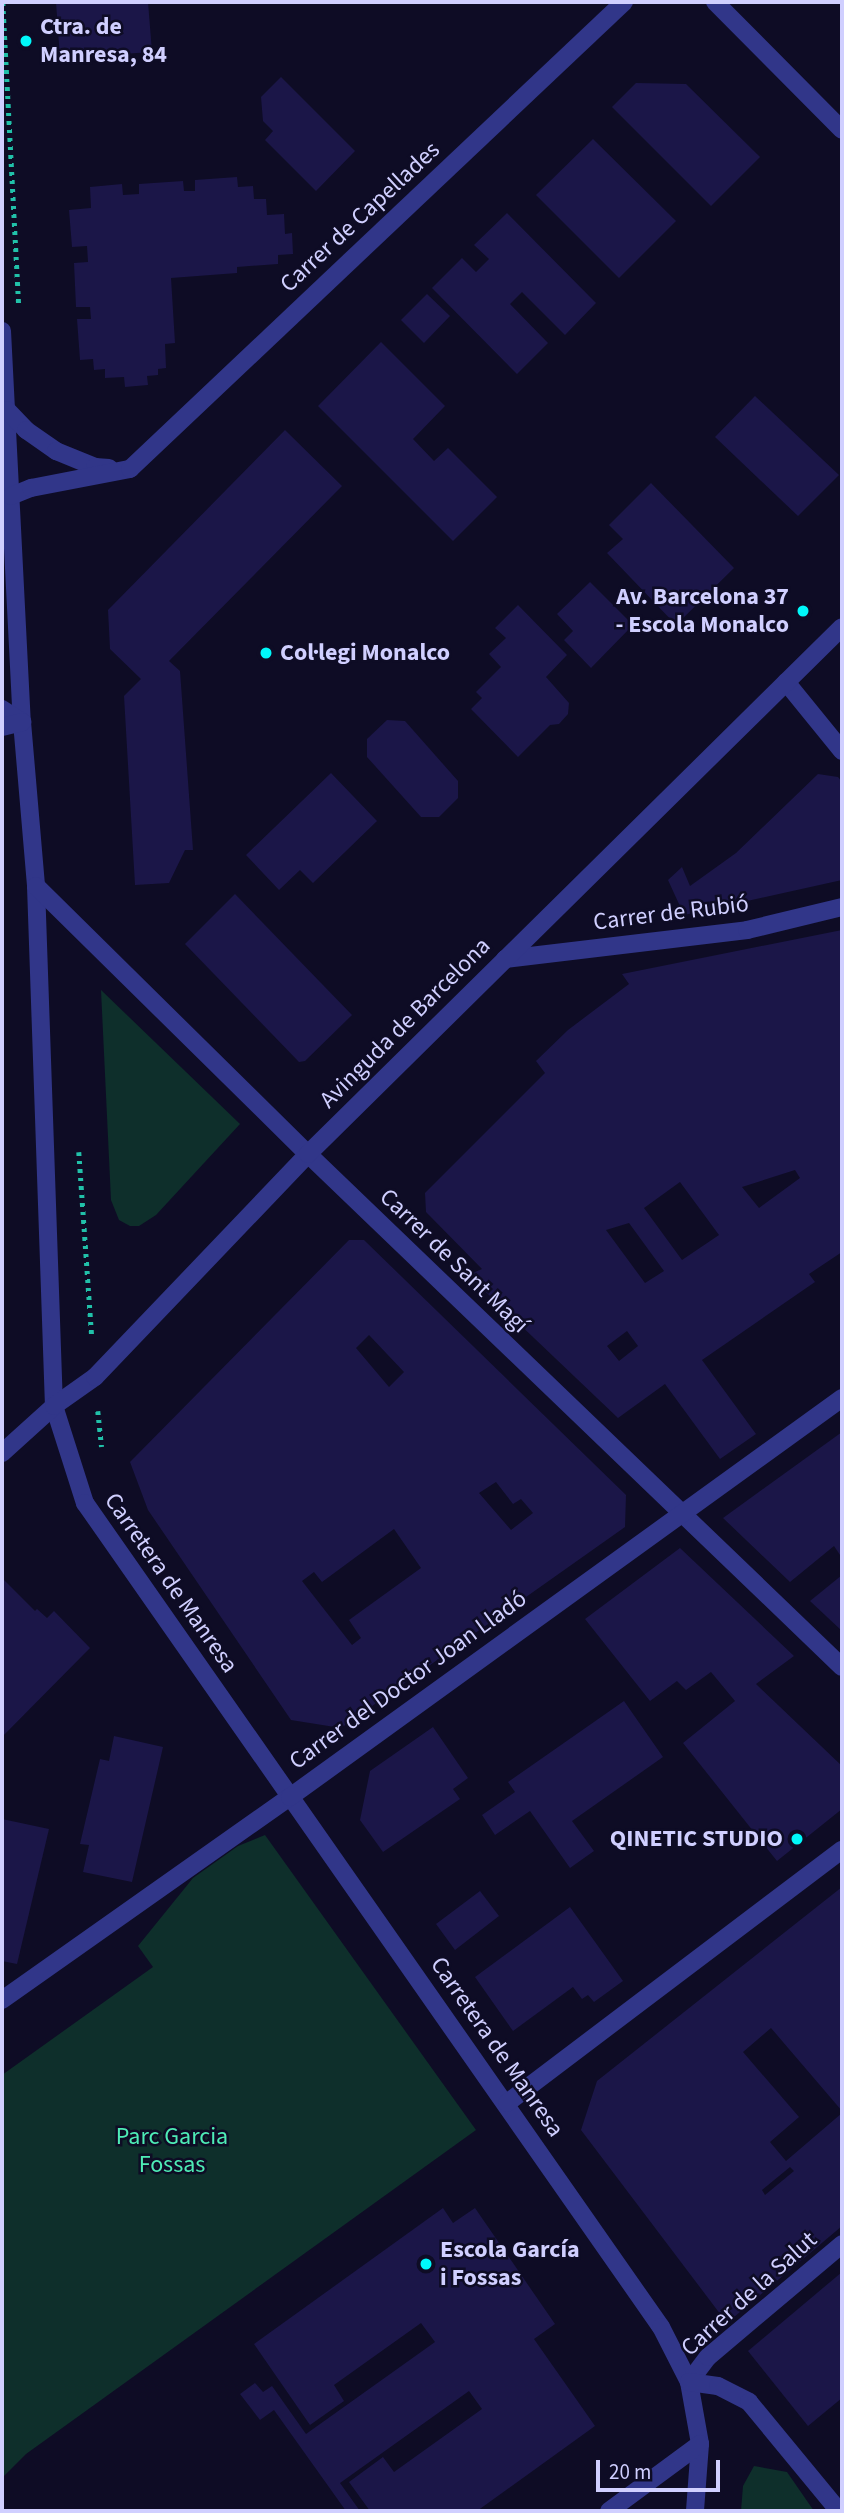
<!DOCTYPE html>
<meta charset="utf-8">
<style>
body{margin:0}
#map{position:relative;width:844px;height:2513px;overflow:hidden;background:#0e0c25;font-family:"Source Sans 3",sans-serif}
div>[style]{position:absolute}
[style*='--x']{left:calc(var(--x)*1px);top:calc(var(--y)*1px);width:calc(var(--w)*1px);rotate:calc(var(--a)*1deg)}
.green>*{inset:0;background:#0e2f2b}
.building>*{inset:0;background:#1b1648}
.path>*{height:4.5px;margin-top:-2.25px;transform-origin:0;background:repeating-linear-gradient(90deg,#21c1a9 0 3.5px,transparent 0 8.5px)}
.minor>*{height:18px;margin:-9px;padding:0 9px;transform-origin:9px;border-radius:9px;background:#313689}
.dots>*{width:19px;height:19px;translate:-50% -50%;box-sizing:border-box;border:4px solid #0e0c25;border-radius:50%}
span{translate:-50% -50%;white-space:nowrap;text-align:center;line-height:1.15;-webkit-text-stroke:5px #0e0c25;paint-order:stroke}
.poi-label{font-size:24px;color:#d0cfff;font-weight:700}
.left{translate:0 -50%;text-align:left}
.right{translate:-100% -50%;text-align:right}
.street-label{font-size:24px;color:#d0cfff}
.park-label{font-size:24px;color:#4eecb6}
.frame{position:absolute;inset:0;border:4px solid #d0cfff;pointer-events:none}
.scale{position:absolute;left:596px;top:2460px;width:124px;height:32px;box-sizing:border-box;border:4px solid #d0cfff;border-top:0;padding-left:9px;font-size:21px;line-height:24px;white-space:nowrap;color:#d0cfff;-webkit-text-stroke:5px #0e0c25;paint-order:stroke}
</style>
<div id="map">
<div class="green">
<div style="clip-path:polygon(101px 990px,240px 1124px,156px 1215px,139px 1226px,130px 1226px,119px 1220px,111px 1200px)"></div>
<div style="clip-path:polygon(265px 1835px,476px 2130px,26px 2454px,2px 2478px,2px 2075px,153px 1967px,138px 1946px,193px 1878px,238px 1846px)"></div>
<div style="clip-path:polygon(754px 2466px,787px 2472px,814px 2511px,741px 2511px,743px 2486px)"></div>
</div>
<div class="building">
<div style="clip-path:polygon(56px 2px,148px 2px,152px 52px,60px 58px)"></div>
<div style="clip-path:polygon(281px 77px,355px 151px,316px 191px,265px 140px,273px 131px,263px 121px,261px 97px)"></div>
<div style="clip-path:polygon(636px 83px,686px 84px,760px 157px,711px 206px,612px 107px)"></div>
<div style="clip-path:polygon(593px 139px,676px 221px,619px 278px,536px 195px)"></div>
<div style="clip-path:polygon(237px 177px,238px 187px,253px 186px,254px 199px,266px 199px,267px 215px,284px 214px,285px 234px,292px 233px,293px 254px,278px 255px,278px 264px,237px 267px,237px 273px,171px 278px,175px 343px,165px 344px,166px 368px,158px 369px,158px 375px,147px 376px,148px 385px,125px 387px,124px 377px,105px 378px,105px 369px,94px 370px,93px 359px,80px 360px,77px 319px,91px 319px,90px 307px,76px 307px,74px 263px,88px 262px,87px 246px,72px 247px,69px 210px,91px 208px,90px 187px,122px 184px,123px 195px,139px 194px,139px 184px,183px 181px,184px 191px,195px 191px,195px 180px)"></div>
<div style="clip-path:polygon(507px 213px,596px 303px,565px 335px,522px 292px,510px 304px,548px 343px,517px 374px,432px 288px,462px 258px,476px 272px,489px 259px,474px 245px)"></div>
<div style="clip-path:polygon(427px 294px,450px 316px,424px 343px,401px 320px)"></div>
<div style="clip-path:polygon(381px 342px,445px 406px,413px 439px,434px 461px,448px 448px,497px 497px,453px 541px,318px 406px)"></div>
<div style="clip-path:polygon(755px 396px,839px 475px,798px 516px,715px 437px)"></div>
<div style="clip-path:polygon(285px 430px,342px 486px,169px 661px,180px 671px,193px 850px,185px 850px,169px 883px,135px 885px,124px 696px,141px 679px,110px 649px,108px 610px)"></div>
<div style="clip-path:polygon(651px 483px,734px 568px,676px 625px,607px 553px,623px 539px,609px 525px)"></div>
<div style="clip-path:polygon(590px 582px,633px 625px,591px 668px,564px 640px,573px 631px,557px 614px)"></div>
<div style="clip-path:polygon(518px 605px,567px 655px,546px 677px,569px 703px,568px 714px,559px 724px,550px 725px,518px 757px,471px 709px,482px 698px,476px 692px,501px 667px,489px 654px,506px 638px,495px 628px)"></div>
<div style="clip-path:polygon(387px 720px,405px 721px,458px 781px,458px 798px,439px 817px,421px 817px,367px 757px,367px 739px)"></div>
<div style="clip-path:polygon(331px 773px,377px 821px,313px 883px,300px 870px,279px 890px,246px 855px)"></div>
<div style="clip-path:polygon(818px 774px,838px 777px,842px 782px,842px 880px,684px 915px,668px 880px,682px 867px,690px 886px,736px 853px)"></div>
<div style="clip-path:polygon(235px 894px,352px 1015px,305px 1061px,299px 1062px,185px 944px)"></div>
<div style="clip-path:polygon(evenodd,842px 930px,842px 1252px,809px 1274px,815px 1282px,702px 1360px,756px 1434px,720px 1459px,665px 1384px,618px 1418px,468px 1275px,482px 1269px,426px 1212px,425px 1193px,545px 1073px,536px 1061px,568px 1030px,629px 984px,622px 974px,842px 930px,795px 1170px,800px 1178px,759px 1208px,742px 1187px,795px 1170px,842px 930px,680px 1182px,719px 1235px,682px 1260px,644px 1208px,680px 1182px,842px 930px,629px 1223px,664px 1271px,645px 1283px,606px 1230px,629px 1223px,842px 930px,627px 1331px,638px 1346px,619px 1361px,607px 1346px,627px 1331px)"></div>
<div style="clip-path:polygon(evenodd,349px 1240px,364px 1240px,626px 1495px,625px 1527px,341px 1728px,291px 1720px,148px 1510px,130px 1462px,349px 1240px,369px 1335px,404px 1372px,389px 1387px,356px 1348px,369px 1335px,349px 1240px,496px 1482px,513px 1504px,521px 1499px,533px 1513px,511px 1530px,479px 1493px,496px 1482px,349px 1240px,394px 1529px,421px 1568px,349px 1620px,361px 1638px,352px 1645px,302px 1581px,314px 1572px,322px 1582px,394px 1529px)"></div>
<div style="clip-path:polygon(842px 1432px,842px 1558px,834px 1546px,790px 1582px,723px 1518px)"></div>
<div style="clip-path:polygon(680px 1548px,794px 1656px,756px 1684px,842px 1766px,842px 1809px,777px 1861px,683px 1743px,735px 1701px,711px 1672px,686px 1690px,677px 1681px,650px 1701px,585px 1619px)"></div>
<div style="clip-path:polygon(842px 1575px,842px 1631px,810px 1601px)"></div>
<div style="clip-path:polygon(2px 1578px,35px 1611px,37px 1609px,47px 1618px,54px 1611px,90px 1648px,2px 1737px)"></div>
<div style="clip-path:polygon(624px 1701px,663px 1757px,572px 1821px,594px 1851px,570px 1868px,530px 1811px,495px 1835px,482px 1815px,515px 1792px,508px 1782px)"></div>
<div style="clip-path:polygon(433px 1727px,468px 1778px,453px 1789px,460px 1799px,383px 1852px,360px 1820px,370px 1771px)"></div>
<div style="clip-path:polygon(114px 1736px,163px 1747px,132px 1882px,83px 1872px,89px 1845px,80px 1844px,100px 1759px,109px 1761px)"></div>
<div style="clip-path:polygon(2px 1819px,49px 1829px,17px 1964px,2px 1961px)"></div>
<div style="clip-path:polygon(evenodd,842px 1887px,842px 2111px,771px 2028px,743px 2052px,799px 2117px,770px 2142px,786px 2161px,842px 2113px,842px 2226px,727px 2323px,581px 2130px,597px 2081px,842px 1887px,790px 2167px,794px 2171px,765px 2195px,762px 2190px,790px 2167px)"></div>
<div style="clip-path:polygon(480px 1891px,499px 1916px,455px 1950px,436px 1924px)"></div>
<div style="clip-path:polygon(570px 1907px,623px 1981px,594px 2002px,588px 1995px,582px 1999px,573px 1987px,513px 2031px,475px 1977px)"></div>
<div style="clip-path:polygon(443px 2208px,453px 2223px,475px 2208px,555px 2324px,534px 2339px,595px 2426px,477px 2511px,370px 2511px,349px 2482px,383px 2457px,394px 2472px,482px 2409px,469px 2391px,340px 2483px,360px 2511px,346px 2511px,274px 2410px,260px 2420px,240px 2394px,255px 2383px,263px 2392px,272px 2386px,306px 2434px,435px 2342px,421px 2323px,334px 2385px,344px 2401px,310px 2425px,254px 2344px)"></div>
<div style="clip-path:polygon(842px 2272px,842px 2398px,808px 2426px,748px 2351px)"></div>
</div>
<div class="path">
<div style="--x:3;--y:2;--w:304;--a:87"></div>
<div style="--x:79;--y:1152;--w:184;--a:86"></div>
<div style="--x:98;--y:1411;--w:36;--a:84"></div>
</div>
<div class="minor">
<div style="--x:715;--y:2;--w:180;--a:45.2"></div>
<div style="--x:2;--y:331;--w:392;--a:87.1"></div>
<div style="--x:22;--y:722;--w:165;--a:85.1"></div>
<div style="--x:36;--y:886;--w:520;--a:88.02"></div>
<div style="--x:54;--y:1406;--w:102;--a:72.3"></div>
<div style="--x:85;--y:1503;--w:1005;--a:55.05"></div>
<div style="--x:661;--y:2327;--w:62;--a:63"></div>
<div style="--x:689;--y:2382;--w:63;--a:79.9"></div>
<div style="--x:700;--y:2444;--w:67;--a:94.3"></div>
<div style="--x:7;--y:410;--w:28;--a:46"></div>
<div style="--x:26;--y:430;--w:37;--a:35"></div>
<div style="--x:56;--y:451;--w:42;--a:22.3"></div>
<div style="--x:95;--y:467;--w:14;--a:4"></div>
<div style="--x:11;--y:496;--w:22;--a:-22"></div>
<div style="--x:31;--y:488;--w:101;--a:-10.9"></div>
<div style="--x:130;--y:469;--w:680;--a:-43.39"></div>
<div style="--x:786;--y:682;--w:89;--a:50.9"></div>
<div style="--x:2;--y:709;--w:24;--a:33"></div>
<div style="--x:2;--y:727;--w:21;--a:-14"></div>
<div style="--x:36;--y:886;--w:382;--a:44.6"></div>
<div style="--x:308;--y:1154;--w:740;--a:43.85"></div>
<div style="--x:505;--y:959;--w:244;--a:-6.8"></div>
<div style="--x:747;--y:930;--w:98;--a:-13.6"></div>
<div style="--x:2;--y:1453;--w:70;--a:-42.1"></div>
<div style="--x:54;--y:1406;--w:50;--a:-35.3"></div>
<div style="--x:95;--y:1377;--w:308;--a:-46.3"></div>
<div style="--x:308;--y:1154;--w:750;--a:-44.62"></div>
<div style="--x:2;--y:2000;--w:352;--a:-35.2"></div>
<div style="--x:290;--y:1797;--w:681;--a:-35.86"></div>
<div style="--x:507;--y:2103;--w:420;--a:-37.1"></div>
<div style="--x:689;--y:2382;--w:31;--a:-53"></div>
<div style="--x:708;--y:2357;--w:175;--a:-40.1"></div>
<div style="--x:689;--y:2382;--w:29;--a:8"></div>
<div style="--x:718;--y:2386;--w:35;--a:27"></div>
<div style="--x:749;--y:2402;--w:141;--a:50.5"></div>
<div style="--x:609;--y:2511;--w:113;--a:-36.4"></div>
</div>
<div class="dots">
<div style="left:26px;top:41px;background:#00f8fa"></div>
<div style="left:803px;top:611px;background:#00f8fa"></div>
<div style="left:266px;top:653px;background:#00f8fa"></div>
<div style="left:797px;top:1839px;background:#00f8fa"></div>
<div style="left:426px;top:2264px;background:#00f8fa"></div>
</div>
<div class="poi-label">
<span class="left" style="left:40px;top:41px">Ctra. de<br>Manresa, 84</span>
<span class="right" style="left:789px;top:611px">Av. Barcelona 37<br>- Escola Monalco</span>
<span class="left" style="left:280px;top:653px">Col·legi Monalco</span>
<span class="right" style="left:783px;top:1839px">QINETIC STUDIO</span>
<span class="left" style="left:440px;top:2264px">Escola García<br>i Fossas</span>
</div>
<div class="street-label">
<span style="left:360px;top:217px;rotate:-43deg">Carrer de Capellades</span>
<span style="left:671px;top:913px;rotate:-7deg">Carrer de Rubió</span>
<span style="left:405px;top:1023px;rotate:-45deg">Avinguda de Barcelona</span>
<span style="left:454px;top:1261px;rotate:44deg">Carrer de Sant Magí</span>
<span style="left:171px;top:1583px;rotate:55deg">Carretera de Manresa</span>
<span style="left:408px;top:1680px;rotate:-36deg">Carrer del Doctor Joan Lladó</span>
<span style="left:497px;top:2047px;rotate:55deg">Carretera de Manresa</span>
<span style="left:749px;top:2294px;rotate:-42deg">Carrer de la Salut</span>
</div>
<div class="park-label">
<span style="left:172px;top:2151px">Parc Garcia<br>Fossas</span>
</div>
<div class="frame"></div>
<div class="scale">20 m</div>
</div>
